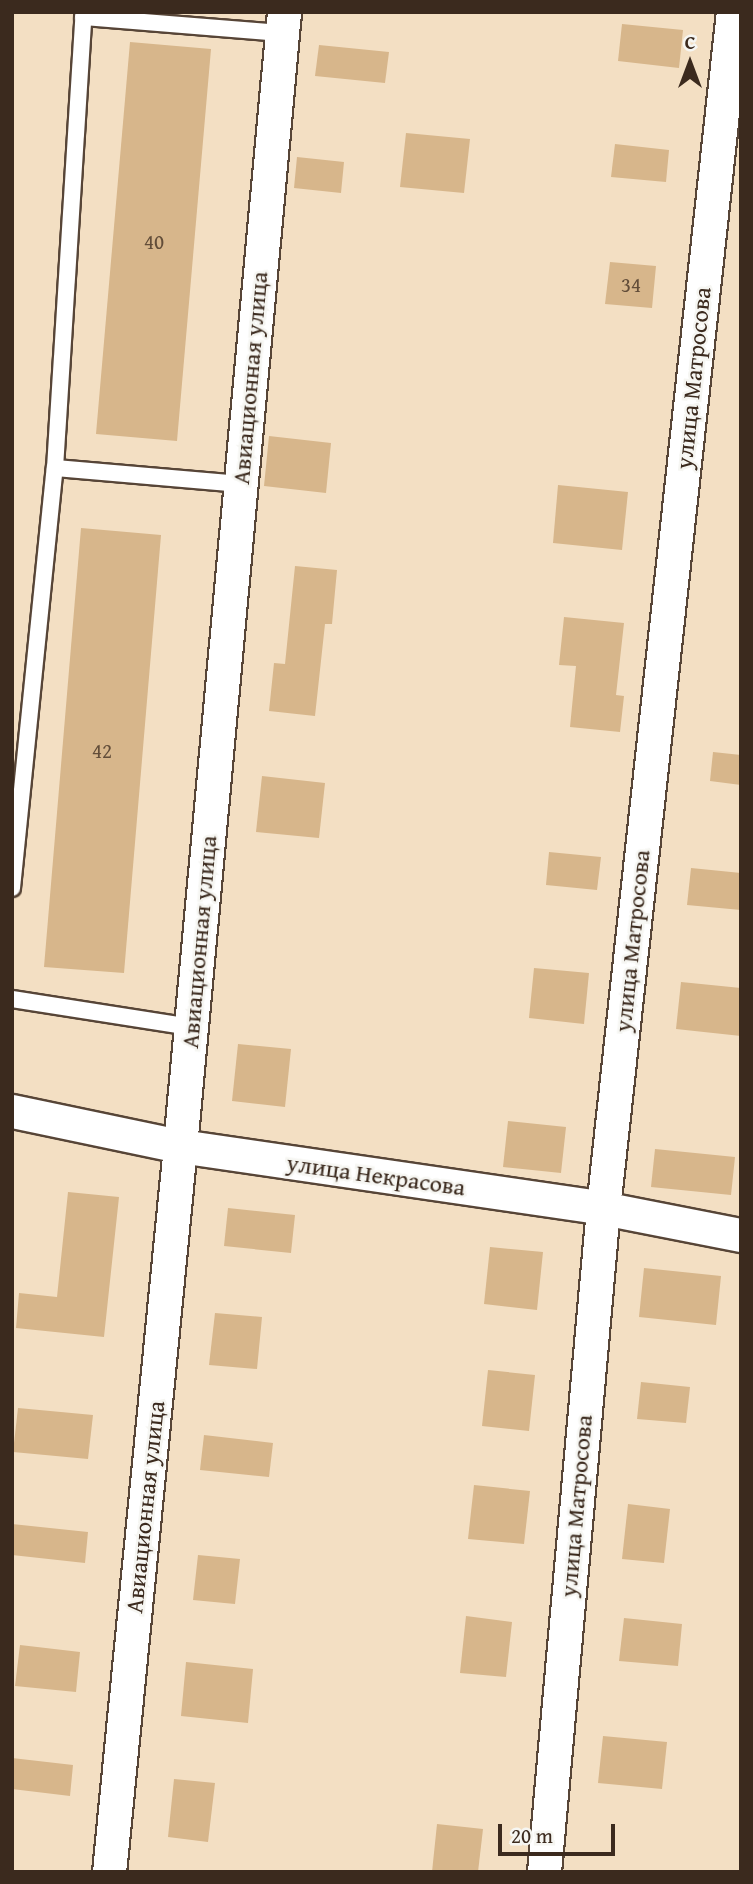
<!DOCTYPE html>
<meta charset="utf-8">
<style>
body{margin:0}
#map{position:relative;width:753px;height:1884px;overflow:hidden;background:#f3dfc3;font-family:"Gentium Book Plus",serif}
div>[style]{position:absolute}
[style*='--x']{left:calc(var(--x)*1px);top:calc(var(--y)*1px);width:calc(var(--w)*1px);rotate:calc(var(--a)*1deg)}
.building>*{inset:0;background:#d7b68b}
.roads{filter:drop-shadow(2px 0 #574537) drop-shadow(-2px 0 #574537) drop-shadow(0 2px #574537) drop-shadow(0 -2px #574537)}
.lane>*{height:16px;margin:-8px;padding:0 8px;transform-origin:8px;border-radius:8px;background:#fff}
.street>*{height:33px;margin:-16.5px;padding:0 16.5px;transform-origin:16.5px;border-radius:16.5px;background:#fff}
span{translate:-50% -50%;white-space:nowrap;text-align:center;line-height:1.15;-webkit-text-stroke:5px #f6f6f2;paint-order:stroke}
.number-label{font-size:21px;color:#624d39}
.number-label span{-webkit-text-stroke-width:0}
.street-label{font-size:24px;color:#3b2a1e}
.frame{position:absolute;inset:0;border:14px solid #3b2a1e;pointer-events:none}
.north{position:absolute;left:655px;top:28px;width:70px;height:70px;-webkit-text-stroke:5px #f6f6f2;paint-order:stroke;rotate:0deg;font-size:19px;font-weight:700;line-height:28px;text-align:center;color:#3b2a1e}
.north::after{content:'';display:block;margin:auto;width:24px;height:32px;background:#3b2a1e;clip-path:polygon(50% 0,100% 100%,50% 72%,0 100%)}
.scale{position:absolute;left:498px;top:1824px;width:117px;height:32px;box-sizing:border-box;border:4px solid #3b2a1e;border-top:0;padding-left:9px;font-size:21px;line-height:24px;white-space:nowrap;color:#3b2a1e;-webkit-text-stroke:5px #f6f6f2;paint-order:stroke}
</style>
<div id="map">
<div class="building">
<div style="clip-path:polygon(622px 24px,683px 30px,679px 68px,618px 61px)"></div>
<div style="clip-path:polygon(130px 42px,211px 49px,177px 441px,96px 434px)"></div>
<div style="clip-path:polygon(319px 45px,389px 52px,385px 83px,315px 76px)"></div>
<div style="clip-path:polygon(406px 133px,470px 139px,464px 193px,400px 187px)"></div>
<div style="clip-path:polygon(615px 144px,669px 150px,666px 182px,611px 177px)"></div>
<div style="clip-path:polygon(297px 157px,344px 162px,341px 193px,294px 188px)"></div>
<div style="clip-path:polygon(610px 262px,656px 266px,652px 308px,605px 304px)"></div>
<div style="clip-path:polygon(269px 436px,331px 443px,326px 493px,264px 486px)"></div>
<div style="clip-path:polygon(558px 485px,628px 492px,622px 550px,553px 543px)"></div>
<div style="clip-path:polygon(81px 528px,161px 535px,124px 973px,44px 967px)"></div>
<div style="clip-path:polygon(295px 566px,337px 570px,332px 624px,325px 624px,315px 716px,269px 711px,274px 663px,285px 664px)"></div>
<div style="clip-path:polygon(564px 617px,624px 623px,616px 695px,624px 696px,620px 732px,570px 727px,576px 666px,559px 665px)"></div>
<div style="clip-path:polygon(713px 752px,741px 755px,741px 785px,710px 781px)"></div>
<div style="clip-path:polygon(262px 776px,325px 783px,319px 838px,256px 832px)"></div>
<div style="clip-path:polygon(549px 852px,601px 857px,597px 890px,546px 885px)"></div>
<div style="clip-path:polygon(691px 868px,741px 873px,741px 910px,687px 905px)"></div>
<div style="clip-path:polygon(534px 968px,589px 973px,584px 1024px,529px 1018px)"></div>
<div style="clip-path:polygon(681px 982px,741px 988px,741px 1036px,676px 1029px)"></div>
<div style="clip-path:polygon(238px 1044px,291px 1049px,285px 1107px,232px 1101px)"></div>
<div style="clip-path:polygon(508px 1121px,566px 1127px,561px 1173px,503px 1167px)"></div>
<div style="clip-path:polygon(655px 1149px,735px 1157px,731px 1195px,651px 1187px)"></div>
<div style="clip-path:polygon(68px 1192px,119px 1197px,104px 1337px,16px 1328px,19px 1293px,57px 1297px)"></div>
<div style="clip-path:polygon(228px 1208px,295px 1215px,291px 1253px,224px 1246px)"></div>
<div style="clip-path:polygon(490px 1247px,543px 1252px,537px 1310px,484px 1304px)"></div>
<div style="clip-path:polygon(644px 1268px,721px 1276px,716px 1325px,639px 1317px)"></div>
<div style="clip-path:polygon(215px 1313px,262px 1317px,257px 1369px,209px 1365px)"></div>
<div style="clip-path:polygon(488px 1370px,535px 1375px,529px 1431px,482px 1426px)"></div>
<div style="clip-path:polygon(641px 1382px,690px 1387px,686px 1423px,637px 1419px)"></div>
<div style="clip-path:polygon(18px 1408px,93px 1415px,88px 1459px,13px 1452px)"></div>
<div style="clip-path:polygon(204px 1435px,273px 1443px,269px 1477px,200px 1470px)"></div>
<div style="clip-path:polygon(474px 1485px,530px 1491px,524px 1544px,468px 1539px)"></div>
<div style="clip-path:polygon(628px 1504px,670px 1509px,664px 1563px,622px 1559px)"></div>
<div style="clip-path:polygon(12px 1524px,88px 1532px,85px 1563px,12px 1555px)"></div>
<div style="clip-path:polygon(198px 1555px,240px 1559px,235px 1604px,193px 1600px)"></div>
<div style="clip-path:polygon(466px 1616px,512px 1622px,506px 1677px,460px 1673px)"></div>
<div style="clip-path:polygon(624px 1618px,682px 1624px,678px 1666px,619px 1661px)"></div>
<div style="clip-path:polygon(20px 1645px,80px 1652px,76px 1692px,15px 1686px)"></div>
<div style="clip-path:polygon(186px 1662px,253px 1669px,248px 1723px,181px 1716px)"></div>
<div style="clip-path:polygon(603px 1736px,667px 1742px,662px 1789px,598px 1783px)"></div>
<div style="clip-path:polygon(12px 1758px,73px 1765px,70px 1796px,12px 1789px)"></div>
<div style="clip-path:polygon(174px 1779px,215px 1783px,208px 1842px,168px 1837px)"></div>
<div style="clip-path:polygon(437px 1824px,483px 1829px,478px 1872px,432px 1872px)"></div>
</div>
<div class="roads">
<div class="lane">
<div style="--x:55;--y:468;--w:187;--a:4.9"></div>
<div style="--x:12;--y:888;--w:422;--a:-84.2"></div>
<div style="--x:55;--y:468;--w:452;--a:-86.4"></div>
<div style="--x:83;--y:17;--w:200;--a:4.6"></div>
<div style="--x:12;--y:999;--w:181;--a:8.9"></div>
</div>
<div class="street">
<div style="--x:12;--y:1111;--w:172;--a:11.8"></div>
<div style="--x:180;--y:1146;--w:428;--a:8.3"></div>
<div style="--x:603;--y:1208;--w:141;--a:11.1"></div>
<div style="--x:109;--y:1872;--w:729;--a:-84.41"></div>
<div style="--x:180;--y:1146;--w:1139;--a:-84.76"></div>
<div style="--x:544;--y:1872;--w:667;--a:-84.92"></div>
<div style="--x:603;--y:1208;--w:1203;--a:-83.8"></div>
</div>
</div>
<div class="number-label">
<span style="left:154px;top:242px">40</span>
<span style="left:631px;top:285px">34</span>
<span style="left:102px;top:751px">42</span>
</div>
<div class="street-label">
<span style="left:250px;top:378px;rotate:-85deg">Авиационная улица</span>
<span style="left:693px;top:378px;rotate:-84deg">улица Матросова</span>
<span style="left:632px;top:941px;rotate:-84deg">улица Матросова</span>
<span style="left:199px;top:942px;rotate:-85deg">Авиационная улица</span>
<span style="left:376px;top:1175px;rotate:8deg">улица Некрасова</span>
<span style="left:576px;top:1506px;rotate:-85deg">улица Матросова</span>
<span style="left:145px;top:1507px;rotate:-84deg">Авиационная улица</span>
</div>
<div class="frame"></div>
<div class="north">С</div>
<div class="scale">20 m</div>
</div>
